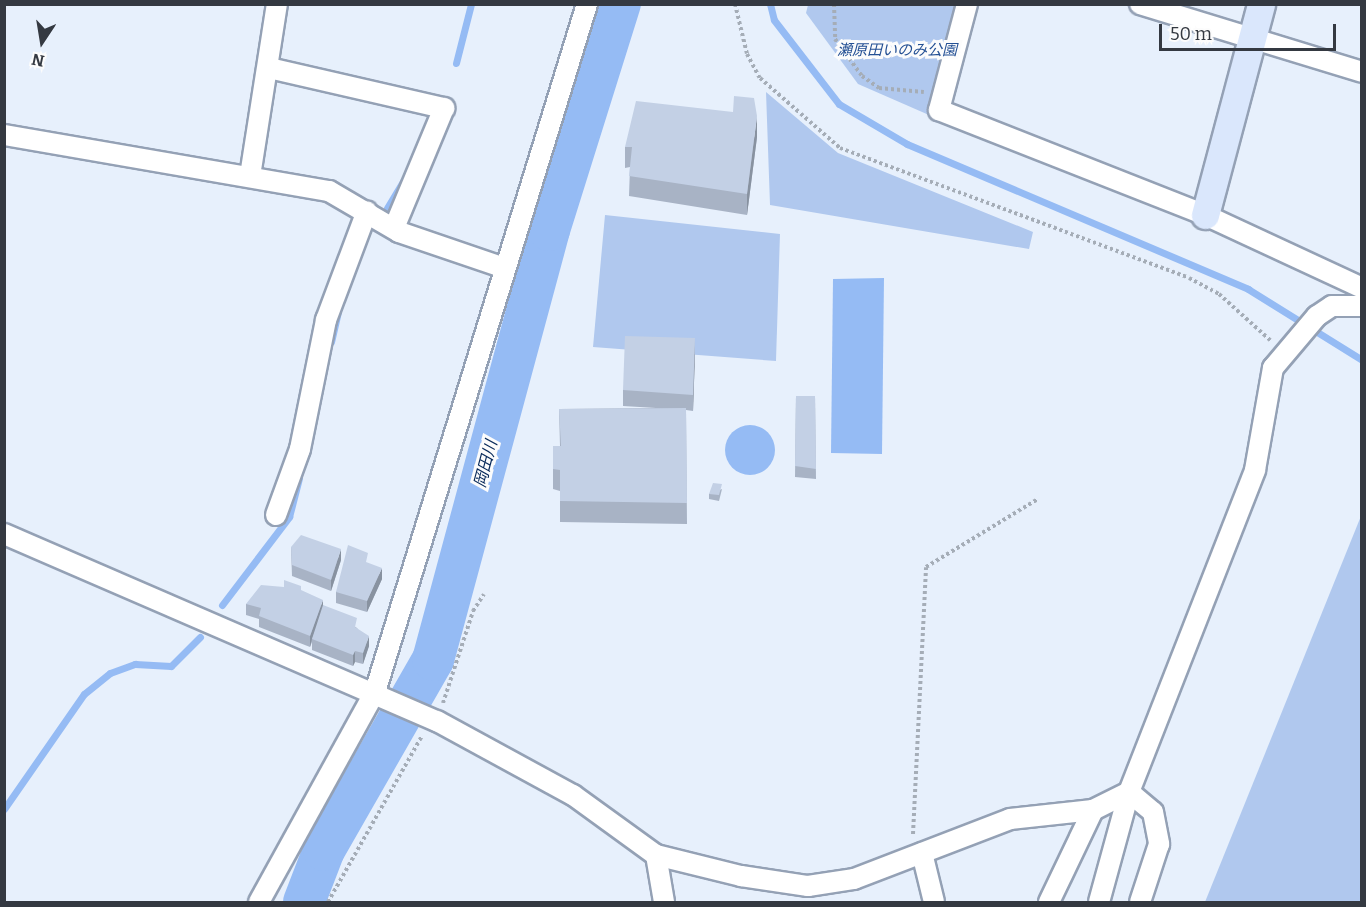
<!DOCTYPE html>
<meta charset="utf-8">
<style>
body{margin:0}
#map{position:relative;width:1366px;height:907px;overflow:hidden;background:#e7f0fc;font-family:Bitter,"Noto Sans JP",serif}
div>[style]{position:absolute}
[style*='--x']{left:calc(var(--x)*1px);top:calc(var(--y)*1px);width:calc(var(--w)*1px);rotate:calc(var(--a)*1deg)}
.green>*{inset:0;background:#b0c8ee}
.water>*{inset:0;background:#95bbf4}
.round{border-radius:50%}
.stream>*{height:7px;margin:-3.5px;padding:0 3.5px;transform-origin:3.5px;border-radius:3.5px;background:#95bbf4}
.river>*{height:42px;margin:-21px;padding:0 21px;transform-origin:21px;border-radius:21px;background:#95bbf4}
.path>*{height:4px;margin-top:-2px;transform-origin:0;background:repeating-linear-gradient(90deg,#a5adb7 0 3px,transparent 0 6px)}
.roads{filter:drop-shadow(2px 0 #94a1b5) drop-shadow(-2px 0 #94a1b5) drop-shadow(0 2px #94a1b5) drop-shadow(0 -2px #94a1b5)}
.street>*{height:20px;margin:-10px;padding:0 10px;transform-origin:10px;border-radius:10px;background:#fff}
.secondary>*{height:27px;margin:-13.5px;padding:0 13.5px;transform-origin:13.5px;border-radius:13.5px;background:#dae7fc}
.wall>*{inset:0;background:#a8b3c5}
.shaded-wall>*{inset:0;background:#8892a0}
.building>*{inset:0;background:#c3d0e5}
span{translate:-50% -50%;white-space:nowrap;text-align:center;line-height:1.15;-webkit-text-stroke:6px #fcfcfc;paint-order:stroke}
.park-label{font-size:15px;color:#245094;font-style:italic}
.water-label{font-size:16px;color:#052758;font-style:italic}
.frame{position:absolute;inset:0;border:6px solid #343941;pointer-events:none}
.north{position:absolute;left:12px;top:12px;width:60px;height:60px;-webkit-text-stroke:4px #fcfcfc;paint-order:stroke;rotate:192deg;font-size:16px;font-weight:700;line-height:24px;text-align:center;color:#343941}
.north::after{content:'';display:block;margin:auto;width:21px;height:27px;background:#343941;clip-path:polygon(50% 0,100% 100%,50% 72%,0 100%)}
.scale{position:absolute;left:1159px;top:24px;width:177px;height:27px;box-sizing:border-box;border:3px solid #343941;border-top:0;padding-left:8px;font-size:18px;line-height:21px;white-space:nowrap;color:#343941;-webkit-text-stroke:4px #fcfcfc;paint-order:stroke}
</style>
<div id="map">
<div class="green">
<div style="clip-path:polygon(808px 5px,958px 5px,929px 115px,858px 84px,806px 13px)"></div>
<div style="clip-path:polygon(766px 92px,838px 153px,1033px 232px,1029px 249px,770px 205px)"></div>
<div style="clip-path:polygon(605px 215px,780px 234px,776px 361px,593px 347px)"></div>
<div style="clip-path:polygon(1361px 516px,1361px 902px,1205px 902px)"></div>
</div>
<div class="water">
<div style="clip-path:polygon(884px 278px,882px 454px,831px 453px,833px 279px)"></div>
<div class="round" style="left:725px;top:425px;width:50px;height:50px"></div>
</div>
<div class="stream">
<div style="--x:770;--y:4;--w:16;--a:76"></div>
<div style="--x:774;--y:20;--w:106;--a:52.3"></div>
<div style="--x:839;--y:104;--w:79;--a:30.5"></div>
<div style="--x:907;--y:144;--w:371;--a:23"></div>
<div style="--x:1248;--y:289;--w:134;--a:31.9"></div>
<div style="--x:456;--y:63;--w:61;--a:-75.7"></div>
<div style="--x:387;--y:208;--w:37;--a:-59"></div>
<div style="--x:331;--y:342;--w:31;--a:-77"></div>
<div style="--x:222;--y:605;--w:111;--a:-52.7"></div>
<div style="--x:289;--y:517;--w:40;--a:-75.6"></div>
<div style="--x:4;--y:809;--w:140;--a:-55.2"></div>
<div style="--x:84;--y:694;--w:33;--a:-39"></div>
<div style="--x:110;--y:673;--w:27;--a:-20"></div>
<div style="--x:135;--y:664;--w:36;--a:3"></div>
<div style="--x:171;--y:666;--w:41;--a:-45"></div>
</div>
<div class="river">
<div style="--x:304;--y:902;--w:56;--a:-69"></div>
<div style="--x:324;--y:850;--w:219;--a:-60.2"></div>
<div style="--x:433;--y:660;--w:445;--a:-74.9"></div>
<div style="--x:549;--y:230;--w:237;--a:-72.6"></div>
</div>
<div class="path">
<div style="--x:735;--y:4;--w:51;--a:76.5"></div>
<div style="--x:747;--y:54;--w:27;--a:62"></div>
<div style="--x:760;--y:78;--w:106;--a:41.2"></div>
<div style="--x:840;--y:148;--w:372;--a:20.4"></div>
<div style="--x:1189;--y:278;--w:34;--a:28"></div>
<div style="--x:1219;--y:294;--w:69;--a:42"></div>
<div style="--x:834;--y:4;--w:35;--a:88"></div>
<div style="--x:835;--y:39;--w:46;--a:53.9"></div>
<div style="--x:862;--y:76;--w:21;--a:35"></div>
<div style="--x:879;--y:88;--w:45;--a:5.1"></div>
<div style="--x:443;--y:703;--w:97;--a:-71.9"></div>
<div style="--x:473;--y:611;--w:20;--a:-57"></div>
<div style="--x:913;--y:834;--w:267;--a:-87.2"></div>
<div style="--x:926;--y:567;--w:131;--a:-31.3"></div>
<div style="--x:328;--y:902;--w:191;--a:-60.5"></div>
</div>
<div class="roads">
<div class="street">
<div style="--x:967;--y:4;--w:110;--a:104.8"></div>
<div style="--x:939;--y:110;--w:286;--a:21.5"></div>
<div style="--x:1205;--y:215;--w:173;--a:24.9"></div>
<div style="--x:1140;--y:4;--w:232;--a:17"></div>
<div style="--x:269;--y:68;--w:180;--a:12.9"></div>
<div style="--x:444;--y:108;--w:130;--a:112.6"></div>
<div style="--x:4;--y:135;--w:330;--a:9.8"></div>
<div style="--x:329;--y:191;--w:81;--a:30.4"></div>
<div style="--x:399;--y:232;--w:112;--a:18.8"></div>
<div style="--x:250;--y:176;--w:174;--a:-81.1"></div>
<div style="--x:276;--y:515;--w:70;--a:-70"></div>
<div style="--x:300;--y:449;--w:132;--a:-78.6"></div>
<div style="--x:326;--y:320;--w:116;--a:-69.4"></div>
<div style="--x:4;--y:534;--w:472;--a:23.4"></div>
<div style="--x:437;--y:721;--w:155;--a:28.6"></div>
<div style="--x:573;--y:795;--w:102;--a:35.9"></div>
<div style="--x:656;--y:855;--w:88;--a:13.9"></div>
<div style="--x:741;--y:876;--w:68;--a:8.5"></div>
<div style="--x:808;--y:886;--w:47;--a:-8.7"></div>
<div style="--x:854;--y:879;--w:167;--a:-21"></div>
<div style="--x:1010;--y:819;--w:83;--a:-6.2"></div>
<div style="--x:1093;--y:810;--w:40;--a:-26.6"></div>
<div style="--x:1129;--y:792;--w:31;--a:40"></div>
<div style="--x:1153;--y:812;--w:33;--a:79"></div>
<div style="--x:1159;--y:844;--w:61;--a:108.1"></div>
<div style="--x:922;--y:853;--w:50;--a:76.2"></div>
<div style="--x:656;--y:855;--w:48;--a:80.3"></div>
<div style="--x:259;--y:902;--w:240;--a:-61.1"></div>
<div style="--x:375;--y:692;--w:720;--a:-72.87"></div>
<div style="--x:1049;--y:902;--w:102;--a:-64.4"></div>
<div style="--x:1099;--y:902;--w:114;--a:-74.7"></div>
<div style="--x:1129;--y:792;--w:346;--a:-68.6"></div>
<div style="--x:1255;--y:470;--w:104;--a:-80"></div>
<div style="--x:1273;--y:368;--w:68;--a:-49.8"></div>
<div style="--x:1317;--y:316;--w:18;--a:-34"></div>
<div style="--x:1332;--y:306;--w:30;--a:0"></div>
</div>
<div class="secondary">
<div style="--x:1205;--y:215;--w:218;--a:-75.1"></div>
</div>
</div>
<div class="wall">
<div style="clip-path:polygon(757px 137px,747px 215px,629px 196px,630px 167px,625px 168px,625px 147px)"></div>
<div style="clip-path:polygon(695px 354px,693px 411px,686px 410px,687px 524px,560px 522px,560px 491px,553px 489px,553px 446px,560px 446px,559px 409px,656px 408px,623px 406px,623px 390px)"></div>
<div style="clip-path:polygon(796px 396px,815px 396px,816px 479px,795px 477px)"></div>
<div style="clip-path:polygon(722px 489px,719px 501px,709px 499px,709px 494px)"></div>
<div style="clip-path:polygon(291px 547px,341px 560px,331px 591px,292px 576px)"></div>
<div style="clip-path:polygon(368px 563px,382px 579px,367px 612px,336px 603px,336px 592px)"></div>
<div style="clip-path:polygon(301px 591px,357px 628px,369px 646px,363px 664px,355px 662px,353px 666px,312px 650px,312px 642px,310px 647px,259px 627px,259px 619px,246px 615px,246px 604px)"></div>
</div>
<div class="shaded-wall">
<div style="clip-path:polygon(757px 116px,757px 137px,747px 215px,747px 194px)"></div>
<div style="clip-path:polygon(695px 338px,695px 354px,693px 411px,693px 395px)"></div>
<div style="clip-path:polygon(341px 549px,341px 560px,331px 591px,331px 580px)"></div>
<div style="clip-path:polygon(382px 568px,382px 579px,367px 612px,367px 601px)"></div>
<div style="clip-path:polygon(323px 600px,323px 611px,312px 639px,310px 647px,310px 636px)"></div>
<div style="clip-path:polygon(369px 636px,369px 646px,363px 664px,363px 653px)"></div>
<div style="clip-path:polygon(355px 651px,355px 662px,353px 666px,353px 655px)"></div>
</div>
<div class="building">
<div style="clip-path:polygon(734px 96px,754px 98px,757px 116px,747px 194px,629px 176px,632px 147px,625px 147px,636px 101px,733px 112px)"></div>
<div style="clip-path:polygon(625px 336px,695px 338px,693px 395px,623px 390px)"></div>
<div style="clip-path:polygon(796px 396px,815px 396px,816px 469px,795px 466px)"></div>
<div style="clip-path:polygon(686px 408px,687px 503px,560px 501px,560px 470px,553px 469px,553px 446px,561px 446px,559px 409px)"></div>
<div style="clip-path:polygon(713px 483px,722px 484px,719px 495px,709px 494px)"></div>
<div style="clip-path:polygon(301px 535px,341px 549px,331px 580px,292px 565px,291px 547px)"></div>
<div style="clip-path:polygon(348px 545px,368px 553px,366px 562px,382px 568px,367px 601px,336px 592px)"></div>
<div style="clip-path:polygon(284px 580px,301px 586px,301px 590px,323px 600px,310px 636px,259px 616px,261px 608px,246px 604px,261px 585px,284px 587px)"></div>
<div style="clip-path:polygon(323px 605px,357px 618px,355px 627px,369px 636px,363px 653px,355px 651px,353px 655px,312px 639px)"></div>
</div>
<div class="park-label">
<span style="left:897px;top:51px">瀬原田いのみ公園</span>
</div>
<div class="water-label">
<span style="left:486px;top:464px;rotate:-75deg">岡田川</span>
</div>
<div class="frame"></div>
<div class="north">N</div>
<div class="scale">50 m</div>
</div>
